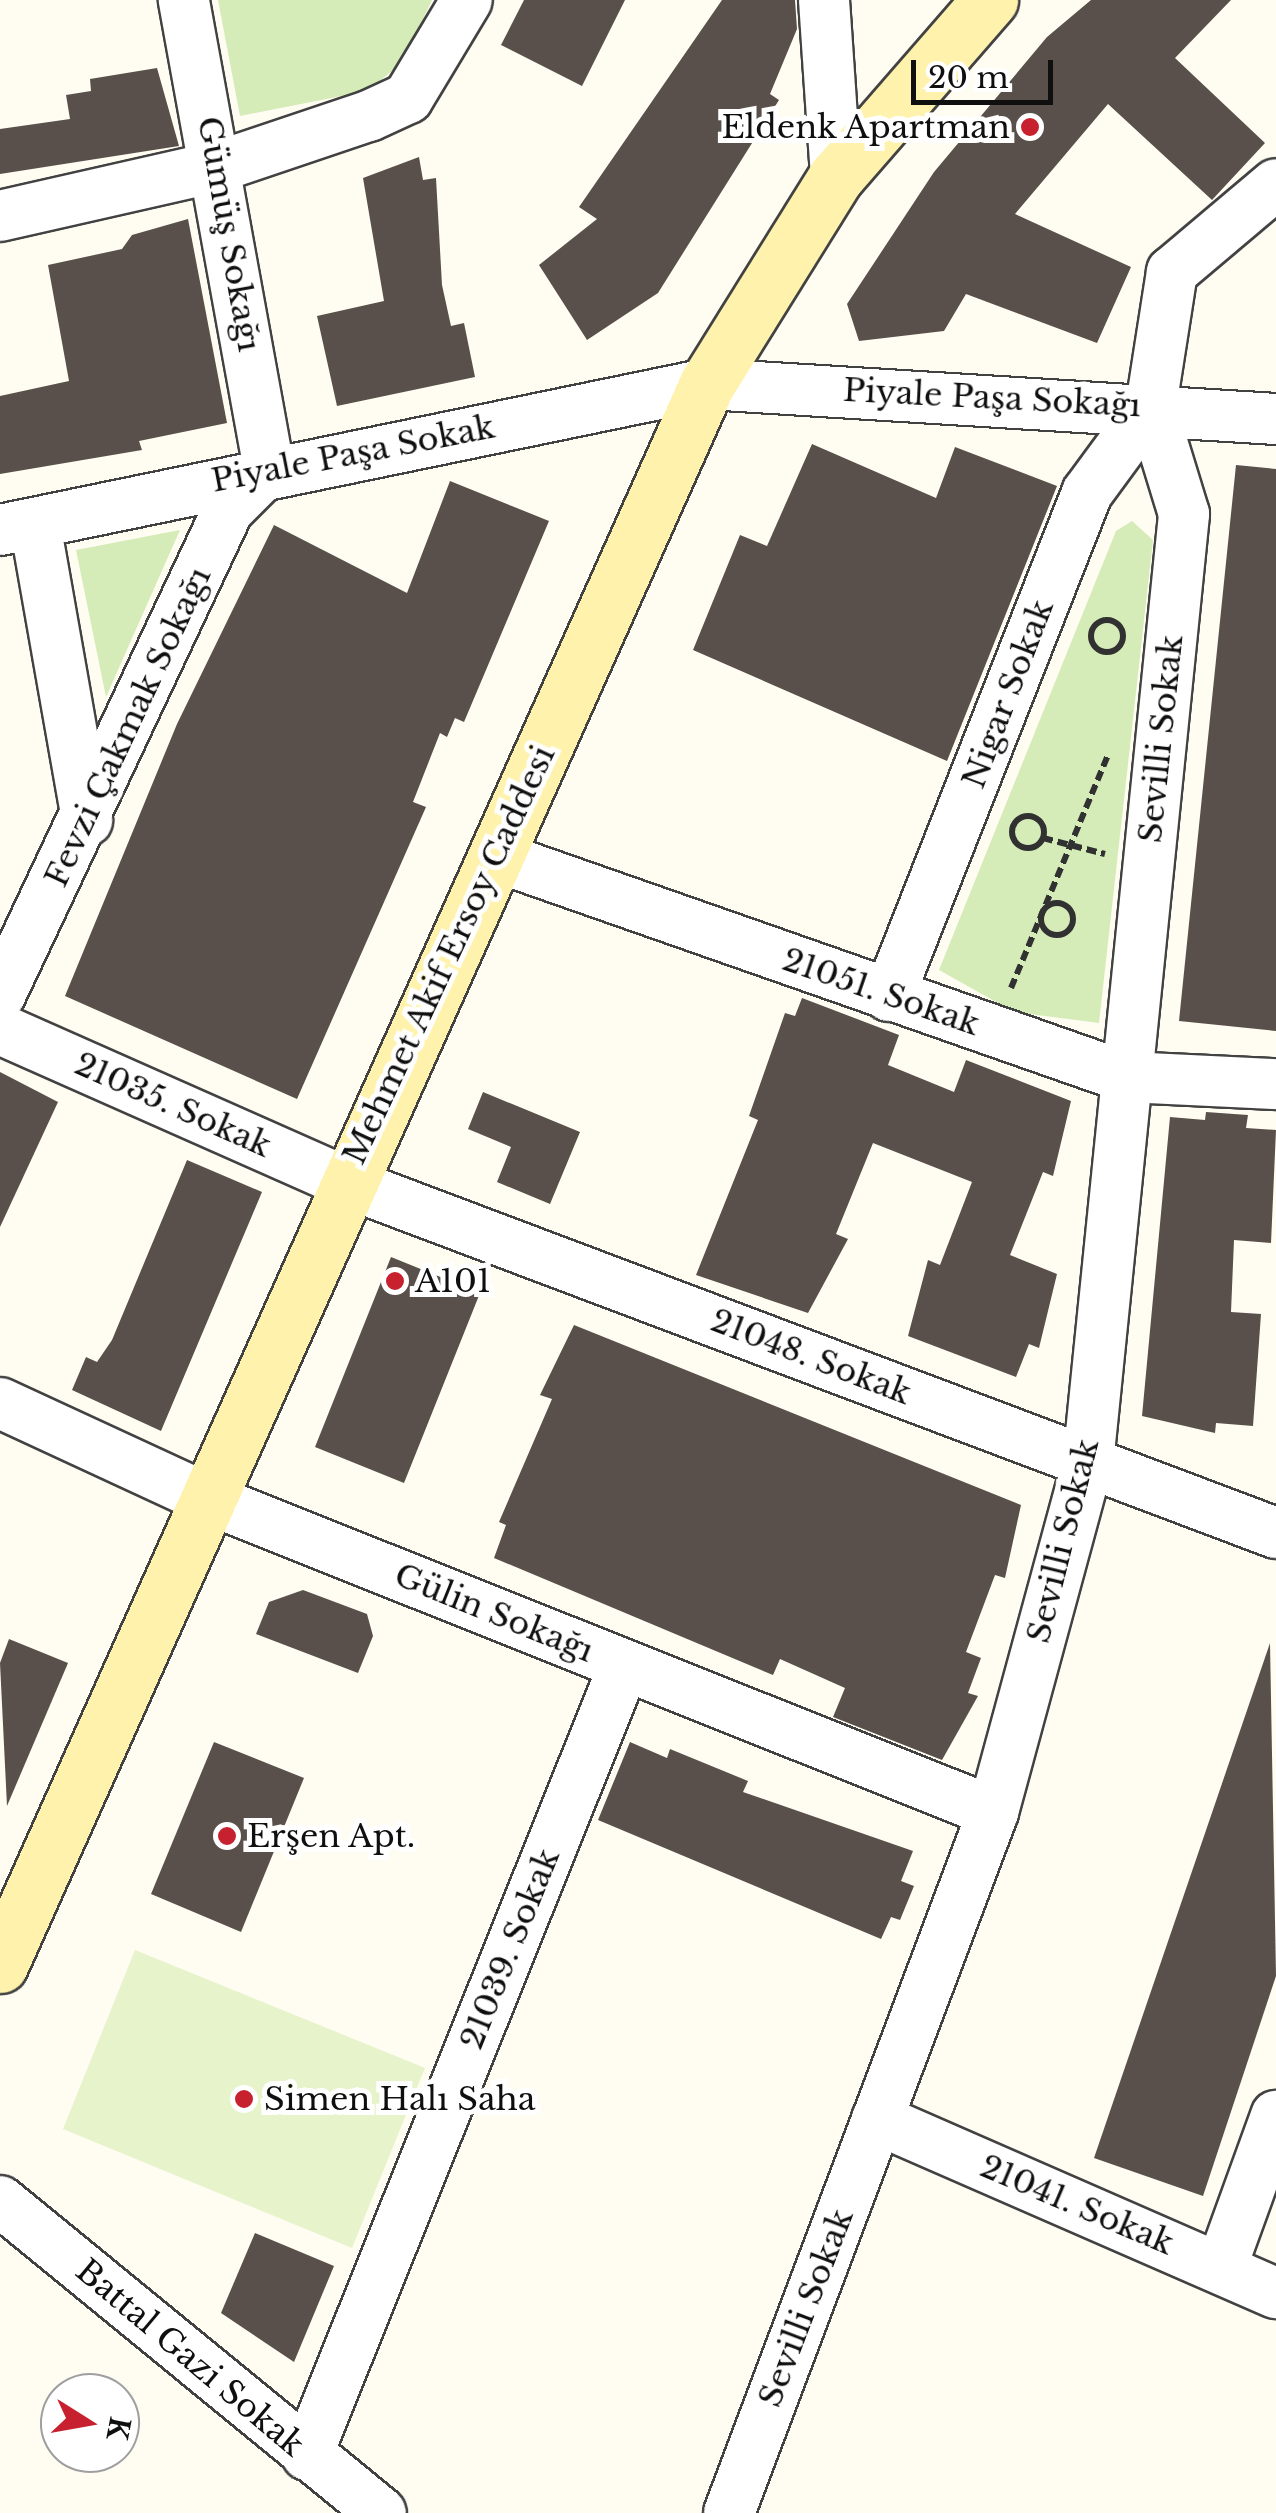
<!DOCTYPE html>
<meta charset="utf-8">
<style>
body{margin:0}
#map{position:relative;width:1276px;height:2513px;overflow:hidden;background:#fffcf2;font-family:"Libre Baskerville",serif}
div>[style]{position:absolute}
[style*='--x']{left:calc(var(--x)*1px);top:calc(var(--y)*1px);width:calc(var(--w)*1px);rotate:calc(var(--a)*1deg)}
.green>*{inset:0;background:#d5ecb9}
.pitch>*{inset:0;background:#e7f3cb}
.building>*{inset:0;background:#59504b}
.path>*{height:6px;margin-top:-3px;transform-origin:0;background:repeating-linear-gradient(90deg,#313131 0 10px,transparent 0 15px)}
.path>.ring{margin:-3px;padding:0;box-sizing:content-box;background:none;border:6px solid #313131;border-radius:50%}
.roads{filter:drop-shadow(2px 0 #424242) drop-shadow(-2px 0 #424242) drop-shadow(0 2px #424242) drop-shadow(0 -2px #424242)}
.minor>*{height:50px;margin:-25px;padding:0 25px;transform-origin:25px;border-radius:25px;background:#fff}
.secondary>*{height:55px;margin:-27.5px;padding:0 27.5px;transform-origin:27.5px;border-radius:27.5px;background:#fff2ad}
.dots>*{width:28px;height:28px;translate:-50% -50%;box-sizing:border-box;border:5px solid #fff;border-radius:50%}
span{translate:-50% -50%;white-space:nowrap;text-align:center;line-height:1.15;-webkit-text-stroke:10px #fff;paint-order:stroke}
.poi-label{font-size:32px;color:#0f0f0f}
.right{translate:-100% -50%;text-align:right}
.left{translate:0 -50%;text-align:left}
.street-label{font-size:32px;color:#0f0f0f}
.north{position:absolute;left:40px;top:2373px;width:100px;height:100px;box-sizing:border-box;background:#fff;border:2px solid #9f9f9f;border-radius:50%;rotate:101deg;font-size:28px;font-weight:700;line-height:40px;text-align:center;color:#0f0f0f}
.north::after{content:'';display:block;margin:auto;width:35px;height:45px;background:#c7202f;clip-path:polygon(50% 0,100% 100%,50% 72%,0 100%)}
.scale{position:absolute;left:911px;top:60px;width:142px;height:45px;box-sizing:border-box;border:5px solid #0f0f0f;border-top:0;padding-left:12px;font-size:30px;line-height:35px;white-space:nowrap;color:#0f0f0f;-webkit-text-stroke:8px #fff;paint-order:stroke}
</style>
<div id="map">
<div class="green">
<div style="clip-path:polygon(218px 0,432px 0,402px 63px,367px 91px,240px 116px)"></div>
<div style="clip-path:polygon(1132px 521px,1153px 540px,1099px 1023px,1014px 1012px,939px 970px,1116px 531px)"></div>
<div style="clip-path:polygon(180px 530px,106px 697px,76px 550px)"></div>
</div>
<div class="pitch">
<div style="clip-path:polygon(135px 1950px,425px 2068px,352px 2248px,63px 2129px)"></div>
</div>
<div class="building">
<div style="clip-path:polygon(524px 0,625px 0,582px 86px,501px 45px)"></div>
<div style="clip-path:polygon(722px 0,795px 0,797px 29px,770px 94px,779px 100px,658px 293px,587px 340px,539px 265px,597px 219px,579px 207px)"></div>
<div style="clip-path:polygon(1091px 0,1231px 0,1175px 58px,1265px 143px,1212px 200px,1108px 104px,1015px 214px,1131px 267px,1097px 343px,966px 294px,944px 331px,859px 341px,847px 304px,934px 172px,1047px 37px)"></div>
<div style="clip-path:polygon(157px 68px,179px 146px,0 174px,0 129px,70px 119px,66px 95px,91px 91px,90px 79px)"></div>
<div style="clip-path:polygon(419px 157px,423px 180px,436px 178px,442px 285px,451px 326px,464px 323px,475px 377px,337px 406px,317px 316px,384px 301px,363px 178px)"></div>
<div style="clip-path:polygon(188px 219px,227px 423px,139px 441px,142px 450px,0 474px,0 396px,69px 381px,48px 265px,122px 249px,132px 235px)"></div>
<div style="clip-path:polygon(812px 444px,936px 498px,955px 447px,1057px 486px,947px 761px,693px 650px,740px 535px,767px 546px)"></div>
<div style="clip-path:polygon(1236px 465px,1276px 469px,1276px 1031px,1179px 1021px)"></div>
<div style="clip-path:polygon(450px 481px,549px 521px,464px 722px,455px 718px,447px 737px,440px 733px,413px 802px,426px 807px,297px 1099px,65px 996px,177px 724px,274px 525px,407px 593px)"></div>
<div style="clip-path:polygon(802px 998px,899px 1035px,888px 1065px,954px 1092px,966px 1060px,1071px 1101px,1053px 1176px,1043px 1172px,1010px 1255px,1057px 1274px,1039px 1348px,1029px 1344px,1016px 1377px,908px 1336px,928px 1260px,940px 1265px,972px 1182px,873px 1143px,836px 1234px,848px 1239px,808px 1313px,696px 1275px,758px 1120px,749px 1116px,785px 1013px,795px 1016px)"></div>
<div style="clip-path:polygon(0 1072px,58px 1102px,0 1227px)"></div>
<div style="clip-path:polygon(483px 1092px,580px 1132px,550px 1204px,497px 1182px,511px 1147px,468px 1129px)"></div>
<div style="clip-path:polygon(1206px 1112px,1248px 1115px,1246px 1128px,1276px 1130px,1271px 1243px,1234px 1240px,1231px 1312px,1261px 1314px,1253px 1426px,1216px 1423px,1215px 1433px,1142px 1416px,1170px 1117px,1205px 1120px)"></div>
<div style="clip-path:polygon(187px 1160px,262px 1192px,161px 1431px,72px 1390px,86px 1357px,97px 1362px,112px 1340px)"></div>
<div style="clip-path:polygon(391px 1257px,480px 1293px,404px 1483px,315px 1447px)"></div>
<div style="clip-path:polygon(574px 1325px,1021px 1505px,1005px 1578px,995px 1575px,966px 1652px,981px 1658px,968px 1693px,978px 1696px,942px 1760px,833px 1717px,845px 1688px,780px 1659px,773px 1675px,494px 1558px,506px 1525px,499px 1522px,552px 1399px,540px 1395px)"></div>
<div style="clip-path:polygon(303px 1590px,367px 1614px,373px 1636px,358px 1673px,256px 1634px,269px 1602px)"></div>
<div style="clip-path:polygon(9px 1639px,68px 1663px,7px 1806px,0 1663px)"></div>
<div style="clip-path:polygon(1270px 1643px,1276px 1976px,1203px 2196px,1094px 2158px)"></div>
<div style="clip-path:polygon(214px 1742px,304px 1778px,241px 1932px,151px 1894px)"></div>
<div style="clip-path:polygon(630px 1742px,667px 1758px,670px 1749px,748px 1781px,743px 1792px,913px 1851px,901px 1881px,914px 1886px,900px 1920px,891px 1917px,881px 1939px,598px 1820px)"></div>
<div style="clip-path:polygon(255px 2233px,334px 2266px,294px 2362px,221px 2313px)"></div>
</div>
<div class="path">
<div class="ring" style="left:1091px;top:620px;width:26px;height:26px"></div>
<div class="ring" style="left:1012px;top:816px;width:26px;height:26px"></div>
<div style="--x:1043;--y:838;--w:64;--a:14.5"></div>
<div class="ring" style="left:1041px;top:903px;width:26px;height:26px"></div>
<div style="--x:1011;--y:988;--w:252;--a:-67.4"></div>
</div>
<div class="roads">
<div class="minor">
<div style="--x:824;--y:0;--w:177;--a:86.1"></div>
<div style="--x:0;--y:216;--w:226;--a:-12.8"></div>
<div style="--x:220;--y:166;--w:157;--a:-18.6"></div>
<div style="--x:369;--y:116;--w:43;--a:-24.8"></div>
<div style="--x:408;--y:98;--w:114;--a:-59"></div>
<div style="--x:35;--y:524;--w:301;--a:80"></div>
<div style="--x:0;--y:530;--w:722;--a:-11.67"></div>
<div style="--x:707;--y:384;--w:570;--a:3.52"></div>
<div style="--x:495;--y:856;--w:669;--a:19.3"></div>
<div style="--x:1126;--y:1077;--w:150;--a:2.7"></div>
<div style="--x:0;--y:995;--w:536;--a:-64.82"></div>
<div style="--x:228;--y:510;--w:58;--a:-45"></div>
<div style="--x:269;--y:469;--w:477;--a:-100.3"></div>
<div style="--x:889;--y:996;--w:541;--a:-68.51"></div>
<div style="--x:1087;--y:493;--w:108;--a:-53.7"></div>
<div style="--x:0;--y:1029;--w:377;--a:23.9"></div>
<div style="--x:345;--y:1182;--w:995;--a:20.66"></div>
<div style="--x:0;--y:1403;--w:227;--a:24.8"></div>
<div style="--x:206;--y:1498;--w:847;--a:21.75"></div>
<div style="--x:877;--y:2119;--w:435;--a:23.6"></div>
<div style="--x:0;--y:2201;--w:492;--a:39.3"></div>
<div style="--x:1221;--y:2268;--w:162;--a:-70.1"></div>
<div style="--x:307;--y:2455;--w:850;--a:-68.11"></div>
<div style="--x:729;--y:2513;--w:749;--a:-69.36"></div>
<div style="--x:993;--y:1812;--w:362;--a:-74.8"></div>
<div style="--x:1088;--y:1463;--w:954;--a:-84.22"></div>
<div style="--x:1184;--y:514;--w:113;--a:-107"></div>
<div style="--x:1151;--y:406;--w:136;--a:-81.1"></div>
<div style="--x:1172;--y:272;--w:136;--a:-40.2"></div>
</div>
<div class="secondary">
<div style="--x:0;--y:1965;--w:1732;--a:-65.91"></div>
<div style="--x:707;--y:384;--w:244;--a:-58.1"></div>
<div style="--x:836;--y:177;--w:235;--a:-49"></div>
</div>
</div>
<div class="dots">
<div style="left:1030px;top:127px;background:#c7202f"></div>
<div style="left:395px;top:1281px;background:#c7202f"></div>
<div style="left:227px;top:1836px;background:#c7202f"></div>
<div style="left:244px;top:2099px;background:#c7202f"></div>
</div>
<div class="poi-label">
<span class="right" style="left:1010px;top:127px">Eldenk Apartman</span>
<span class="left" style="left:415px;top:1281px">A101</span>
<span class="left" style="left:247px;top:1836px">Erşen Apt.</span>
<span class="left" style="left:264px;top:2099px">Simen Halı Saha</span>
</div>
<div class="street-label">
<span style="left:229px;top:234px;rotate:80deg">Gümüş Sokağı</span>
<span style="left:992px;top:398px;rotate:3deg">Piyale Paşa Sokağı</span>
<span style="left:353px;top:454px;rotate:-11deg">Piyale Paşa Sokak</span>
<span style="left:1008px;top:694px;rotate:-69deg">Nigar Sokak</span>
<span style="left:128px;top:727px;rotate:-65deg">Fevzi Çakmak Sokağı</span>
<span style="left:1161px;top:739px;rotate:-84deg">Sevilli Sokak</span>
<span style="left:449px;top:955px;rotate:-65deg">Mehmet Akif Ersoy Caddesi</span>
<span style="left:881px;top:992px;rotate:19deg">21051. Sokak</span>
<span style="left:173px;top:1105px;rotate:24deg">21035. Sokak</span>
<span style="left:811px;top:1357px;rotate:21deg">21048. Sokak</span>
<span style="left:1063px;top:1541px;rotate:-76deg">Sevilli Sokak</span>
<span style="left:494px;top:1613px;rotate:22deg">Gülin Sokağı</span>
<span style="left:510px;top:1949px;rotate:-68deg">21039. Sokak</span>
<span style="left:1077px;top:2205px;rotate:23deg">21041. Sokak</span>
<span style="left:806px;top:2308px;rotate:-69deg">Sevilli Sokak</span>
<span style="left:190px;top:2358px;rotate:40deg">Battal Gazi Sokak</span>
</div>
<div class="north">K</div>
<div class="scale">20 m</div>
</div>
